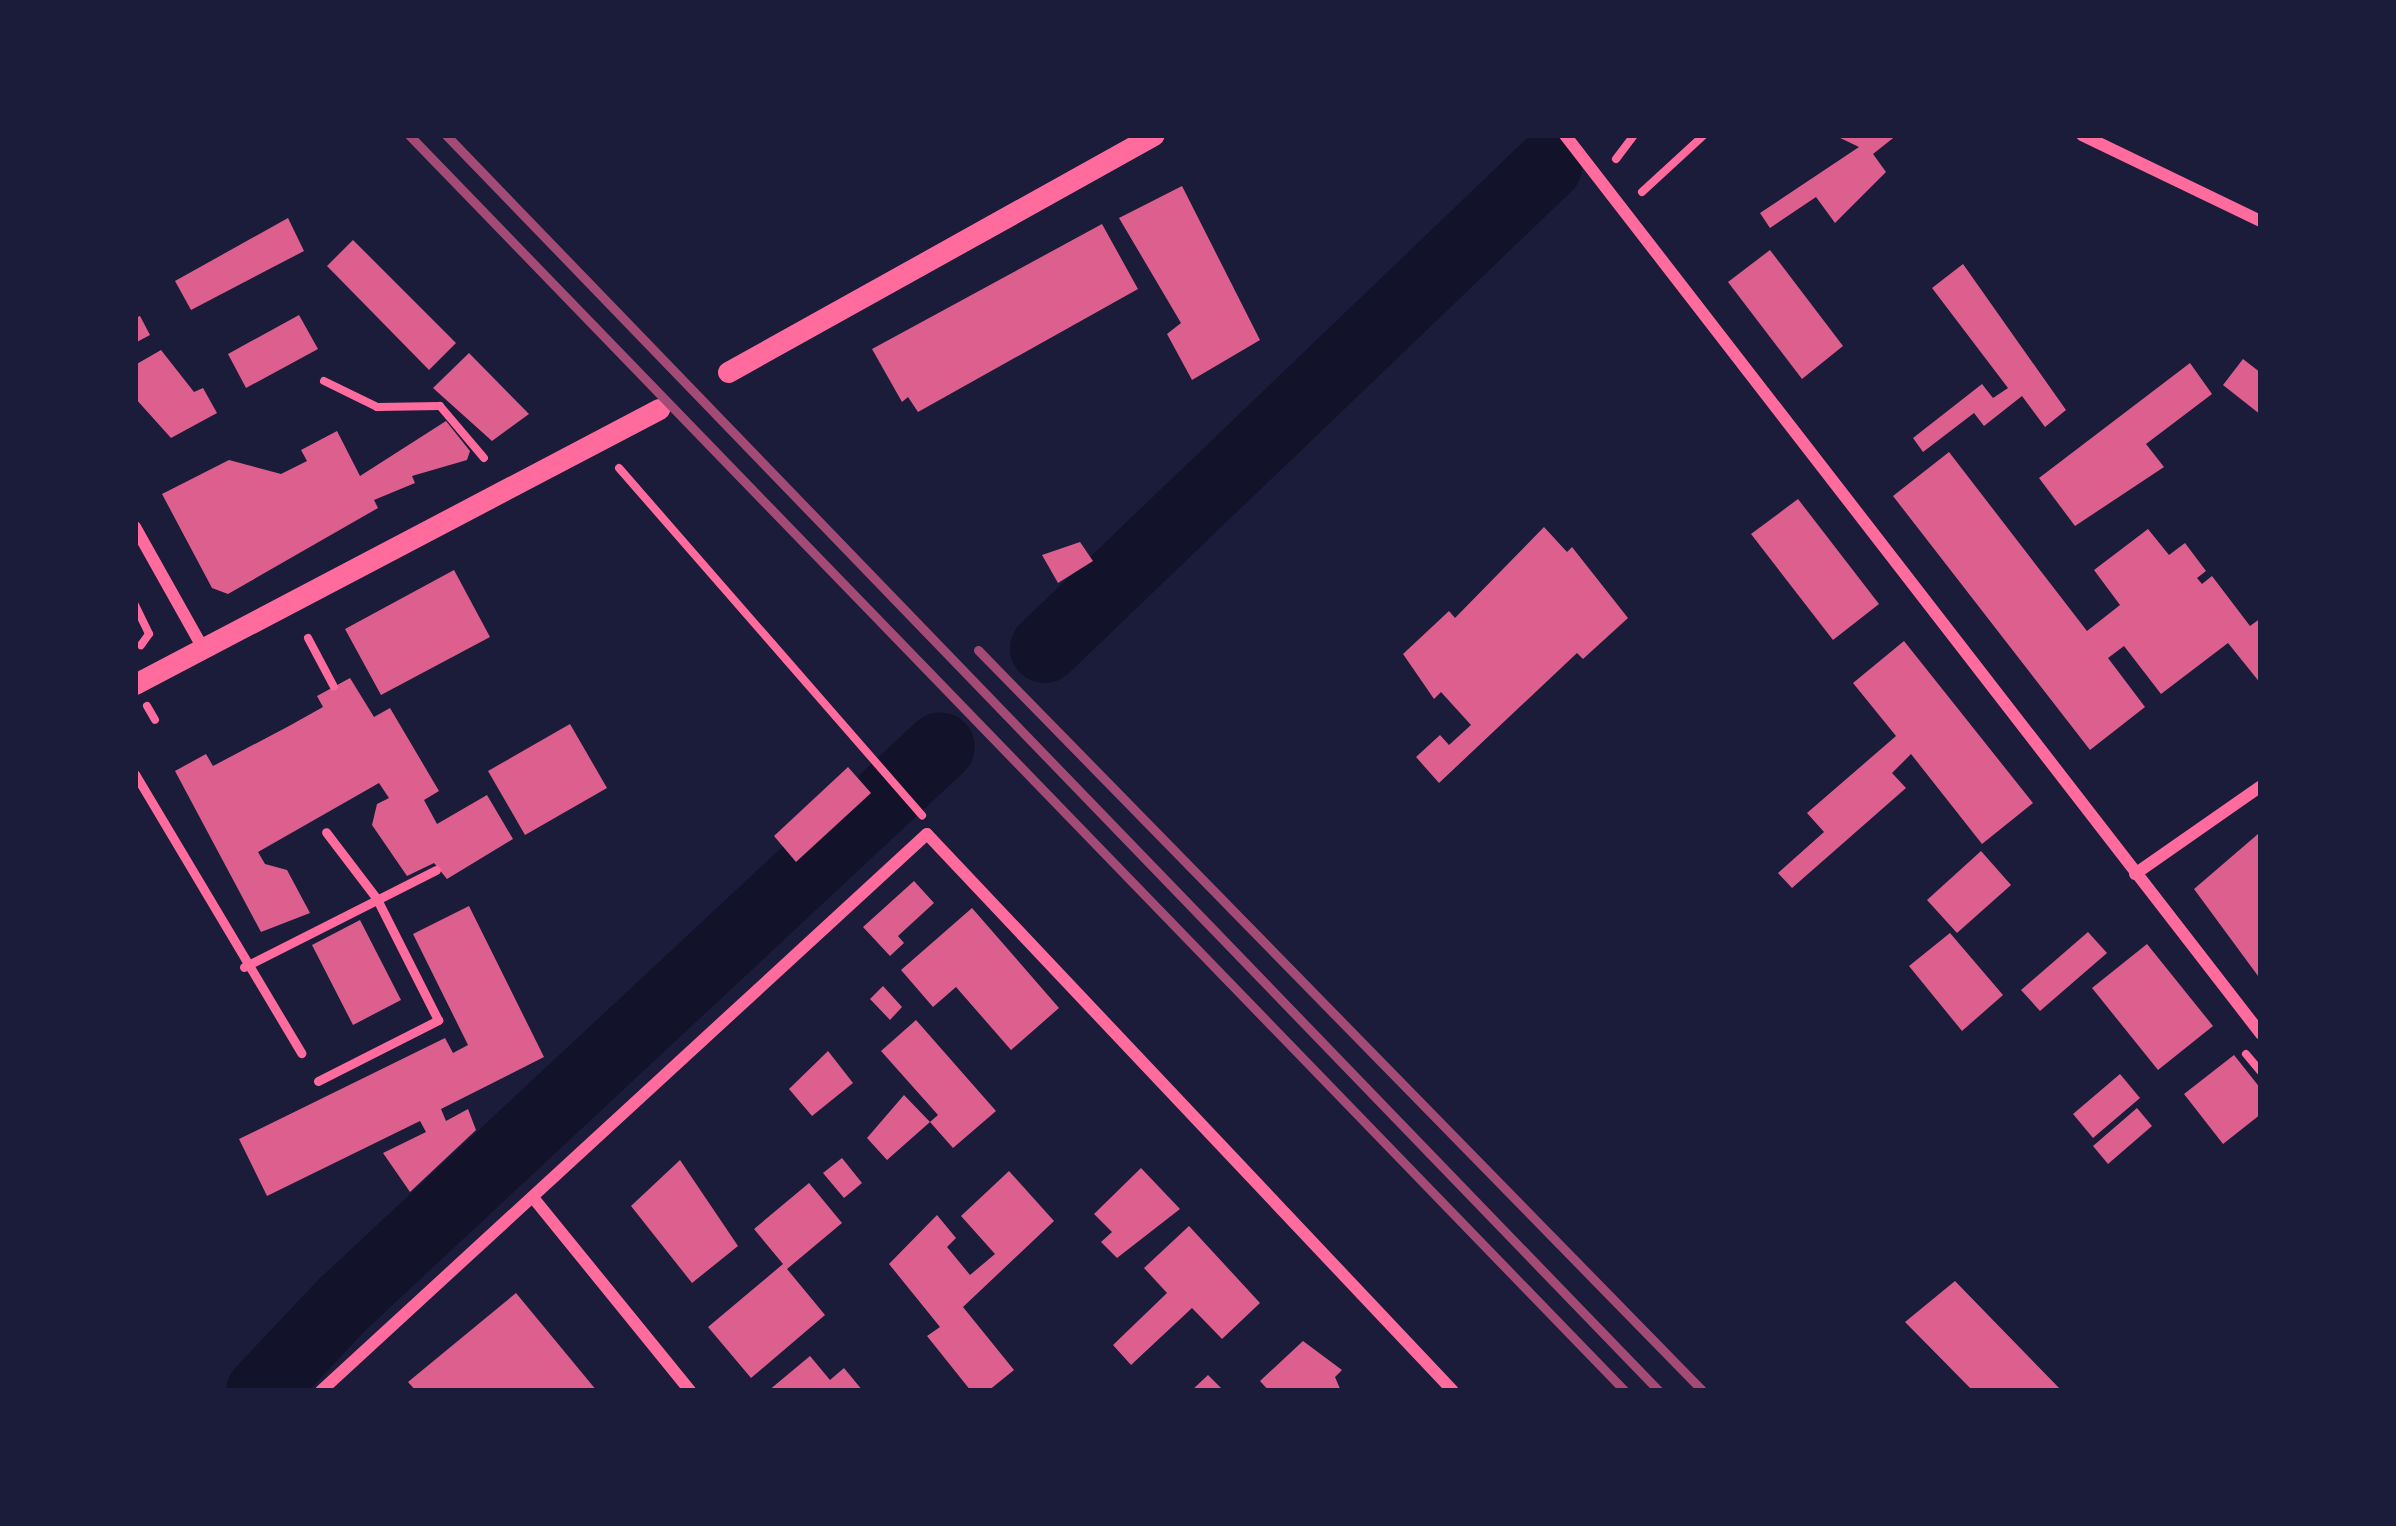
<!DOCTYPE html>
<style>
body{margin:0}
#map{position:relative;width:2396px;height:1526px;overflow:hidden;background:#1b1b3a;font-family:Raleway,sans-serif}
div>[style]{position:absolute}
[style*='--x']{left:calc(var(--x)*1px);top:calc(var(--y)*1px);width:calc(var(--w)*1px);rotate:calc(var(--a)*1deg)}
.river>*{height:69px;margin:-34.5px;padding:0 34.5px;transform-origin:34.5px;border-radius:34.5px;background:#12122b}
.building>*{inset:0;background:#dd5f8e}
.path>*{height:8px;margin:-4px;padding:0 4px;transform-origin:4px;border-radius:4px;background:#ff6b9d}
.service>*{height:9px;margin:-4.5px;padding:0 4.5px;transform-origin:4.5px;border-radius:4.5px;background:#ff6b9d}
.minor>*{height:12px;margin:-6px;padding:0 6px;transform-origin:6px;border-radius:6px;background:#ff6b9d}
.tertiary>*{height:21px;margin:-10.5px;padding:0 10.5px;transform-origin:10.5px;border-radius:10.5px;background:#ff6b9d}
.rail>*{height:9px;margin:-4.5px;padding:0 4.5px;transform-origin:4.5px;border-radius:4.5px;background:#a44b75}
span{translate:-50% -50%;white-space:nowrap;text-align:center;line-height:1.15;-webkit-text-stroke:12px #1b1b3a;paint-order:stroke}
.frame{position:absolute;inset:0;border:138px solid #1b1b3a;pointer-events:none}
</style>
<div id="map">
<div class="river">
<div style="--x:1044;--y:648;--w:697;--a:-43.78"></div>
<div style="--x:260;--y:1391;--w:121;--a:-46.7"></div>
<div style="--x:343;--y:1303;--w:816;--a:-43.01"></div>
</div>
<div class="building">
<div style="clip-path:polygon(1834px 135px,1897px 135px,1873px 154px,1886px 172px,1835px 223px,1816px 197px,1770px 228px,1760px 213px,1859px 147px)"></div>
<div style="clip-path:polygon(1182px 186px,1260px 340px,1192px 380px,1167px 334px,1181px 323px,1119px 218px)"></div>
<div style="clip-path:polygon(288px 218px,304px 251px,191px 310px,175px 281px)"></div>
<div style="clip-path:polygon(1102px 224px,1138px 289px,918px 412px,908px 397px,902px 402px,872px 349px)"></div>
<div style="clip-path:polygon(353px 240px,456px 343px,429px 370px,327px 266px)"></div>
<div style="clip-path:polygon(1770px 250px,1843px 346px,1802px 379px,1728px 282px)"></div>
<div style="clip-path:polygon(1963px 264px,2066px 410px,2045px 427px,2022px 396px,1984px 426px,1974px 413px,1923px 452px,1913px 438px,1982px 384px,1993px 398px,2008px 388px,1932px 288px)"></div>
<div style="clip-path:polygon(299px 315px,318px 349px,246px 388px,228px 354px)"></div>
<div style="clip-path:polygon(140px 316px,150px 335px,135px 343px,135px 318px)"></div>
<div style="clip-path:polygon(161px 350px,194px 392px,203px 388px,217px 413px,171px 438px,135px 398px,135px 365px)"></div>
<div style="clip-path:polygon(469px 353px,529px 414px,492px 441px,433px 388px)"></div>
<div style="clip-path:polygon(2243px 359px,2261px 373px,2261px 415px,2223px 385px)"></div>
<div style="clip-path:polygon(2190px 363px,2212px 394px,2146px 444px,2164px 467px,2075px 526px,2039px 478px)"></div>
<div style="clip-path:polygon(446px 421px,470px 451px,467px 460px,412px 476px,415px 483px,374px 500px,378px 508px,228px 594px,212px 588px,162px 494px,229px 460px,281px 474px,307px 461px,301px 450px,337px 431px,360px 476px)"></div>
<div style="clip-path:polygon(1949px 452px,2087px 631px,2120px 605px,2094px 570px,2148px 529px,2169px 555px,2185px 543px,2206px 571px,2197px 578px,2202px 584px,2212px 576px,2250px 626px,2261px 618px,2261px 684px,2228px 643px,2161px 694px,2124px 646px,2108px 658px,2145px 707px,2090px 750px,1893px 496px)"></div>
<div style="clip-path:polygon(1798px 499px,1879px 604px,1833px 640px,1751px 534px)"></div>
<div style="clip-path:polygon(1544px 527px,1567px 552px,1572px 547px,1628px 618px,1583px 659px,1577px 653px,1439px 783px,1416px 757px,1440px 735px,1449px 745px,1471px 725px,1441px 692px,1434px 699px,1403px 654px,1449px 611px,1455px 618px)"></div>
<div style="clip-path:polygon(1080px 542px,1093px 561px,1058px 583px,1042px 555px)"></div>
<div style="clip-path:polygon(454px 570px,490px 637px,381px 695px,345px 629px)"></div>
<div style="clip-path:polygon(1904px 641px,2033px 803px,1982px 844px,1911px 754px,1892px 773px,1906px 788px,1792px 888px,1778px 873px,1824px 832px,1807px 813px,1896px 736px,1853px 683px)"></div>
<div style="clip-path:polygon(350px 678px,374px 717px,390px 708px,439px 791px,424px 800px,437px 824px,487px 795px,513px 839px,447px 879px,434px 863px,407px 876px,372px 825px,377px 804px,389px 798px,379px 783px,258px 852px,265px 864px,287px 870px,310px 913px,261px 932px,175px 771px,206px 754px,213px 766px,289px 726px,323px 707px,317px 696px)"></div>
<div style="clip-path:polygon(570px 724px,607px 788px,525px 835px,488px 771px)"></div>
<div style="clip-path:polygon(848px 767px,871px 793px,796px 862px,774px 836px)"></div>
<div style="clip-path:polygon(2258px 834px,2261px 838px,2261px 980px,2194px 889px)"></div>
<div style="clip-path:polygon(1981px 851px,2011px 885px,1957px 933px,1927px 900px)"></div>
<div style="clip-path:polygon(914px 881px,934px 903px,898px 936px,904px 943px,890px 956px,863px 927px)"></div>
<div style="clip-path:polygon(469px 906px,544px 1057px,441px 1109px,446px 1121px,468px 1109px,476px 1130px,410px 1192px,383px 1153px,426px 1132px,420px 1121px,267px 1196px,239px 1139px,445px 1038px,453px 1053px,468px 1045px,413px 934px)"></div>
<div style="clip-path:polygon(972px 908px,1059px 1008px,1011px 1050px,956px 987px,933px 1007px,901px 970px)"></div>
<div style="clip-path:polygon(360px 920px,401px 1000px,353px 1025px,312px 945px)"></div>
<div style="clip-path:polygon(2088px 932px,2107px 953px,2040px 1011px,2021px 990px)"></div>
<div style="clip-path:polygon(1950px 933px,2003px 995px,1962px 1031px,1909px 966px)"></div>
<div style="clip-path:polygon(2147px 944px,2213px 1026px,2158px 1070px,2092px 988px)"></div>
<div style="clip-path:polygon(883px 986px,902px 1007px,890px 1020px,870px 999px)"></div>
<div style="clip-path:polygon(916px 1020px,996px 1111px,953px 1148px,930px 1122px,887px 1160px,867px 1138px,904px 1095px,930px 1122px,938px 1115px,881px 1051px)"></div>
<div style="clip-path:polygon(828px 1051px,853px 1083px,812px 1116px,789px 1089px)"></div>
<div style="clip-path:polygon(2234px 1055px,2261px 1089px,2261px 1114px,2223px 1144px,2184px 1094px)"></div>
<div style="clip-path:polygon(2120px 1074px,2140px 1098px,2093px 1138px,2073px 1114px)"></div>
<div style="clip-path:polygon(2137px 1108px,2152px 1126px,2108px 1164px,2093px 1146px)"></div>
<div style="clip-path:polygon(842px 1158px,862px 1183px,844px 1198px,823px 1173px)"></div>
<div style="clip-path:polygon(680px 1160px,738px 1246px,692px 1283px,631px 1206px)"></div>
<div style="clip-path:polygon(1141px 1168px,1180px 1209px,1117px 1258px,1101px 1242px,1112px 1232px,1094px 1214px)"></div>
<div style="clip-path:polygon(1009px 1171px,1054px 1221px,963px 1307px,1014px 1370px,988px 1391px,971px 1391px,927px 1336px,940px 1327px,889px 1264px,937px 1215px,956px 1238px,947px 1247px,970px 1275px,995px 1254px,961px 1216px)"></div>
<div style="clip-path:polygon(809px 1183px,842px 1223px,787px 1269px,825px 1315px,751px 1378px,708px 1327px,783px 1264px,754px 1229px)"></div>
<div style="clip-path:polygon(1189px 1226px,1260px 1303px,1222px 1339px,1192px 1308px,1131px 1365px,1113px 1345px,1167px 1293px,1144px 1268px)"></div>
<div style="clip-path:polygon(1955px 1281px,1988px 1315px,2062px 1391px,1973px 1391px,1905px 1322px)"></div>
<div style="clip-path:polygon(516px 1293px,597px 1391px,416px 1391px,408px 1382px)"></div>
<div style="clip-path:polygon(1303px 1341px,1342px 1370px,1335px 1377px,1341px 1391px,1269px 1391px,1260px 1381px)"></div>
<div style="clip-path:polygon(810px 1356px,830px 1380px,844px 1368px,863px 1391px,768px 1391px)"></div>
<div style="clip-path:polygon(1208px 1375px,1224px 1391px,1191px 1391px)"></div>
</div>
<div class="path">
<div style="--x:1616;--y:159;--w:30;--a:-53"></div>
<div style="--x:1642;--y:192;--w:84;--a:-42.6"></div>
<div style="--x:324;--y:381;--w:59;--a:26.1"></div>
<div style="--x:377;--y:407;--w:63;--a:-0.9"></div>
<div style="--x:440;--y:406;--w:68;--a:49.8"></div>
<div style="--x:619;--y:468;--w:461;--a:48.9"></div>
<div style="--x:135;--y:605;--w:32;--a:64"></div>
<div style="--x:149;--y:634;--w:14;--a:126"></div>
<div style="--x:308;--y:638;--w:55;--a:62"></div>
<div style="--x:147;--y:706;--w:16;--a:60"></div>
<div style="--x:2246;--y:1054;--w:23;--a:50"></div>
</div>
<div class="service">
<div style="--x:135;--y:774;--w:325;--a:59.2"></div>
<div style="--x:244;--y:967;--w:215;--a:-26.8"></div>
<div style="--x:318;--y:1081;--w:135;--a:-26.9"></div>
<div style="--x:438;--y:1020;--w:136;--a:-116.8"></div>
<div style="--x:377;--y:899;--w:84;--a:-127.3"></div>
</div>
<div class="minor">
<div style="--x:1565;--y:135;--w:1137;--a:52.25"></div>
<div style="--x:2082;--y:135;--w:199;--a:25.7"></div>
<div style="--x:135;--y:527;--w:139;--a:60.7"></div>
<div style="--x:2135;--y:874;--w:154;--a:-34.9"></div>
<div style="--x:535;--y:1200;--w:246;--a:50.9"></div>
<div style="--x:321;--y:1391;--w:823;--a:-42.59"></div>
<div style="--x:927;--y:834;--w:766;--a:46.64"></div>
</div>
<div class="tertiary">
<div style="--x:728;--y:372;--w:487;--a:-29.1"></div>
<div style="--x:135;--y:684;--w:592;--a:-27.69"></div>
</div>
<div class="rail">
<div style="--x:409;--y:135;--w:1748;--a:45.93"></div>
<div style="--x:446;--y:135;--w:1746;--a:46"></div>
<div style="--x:978;--y:650;--w:1037;--a:45.63"></div>
</div>
<div class="frame"></div>
</div>
